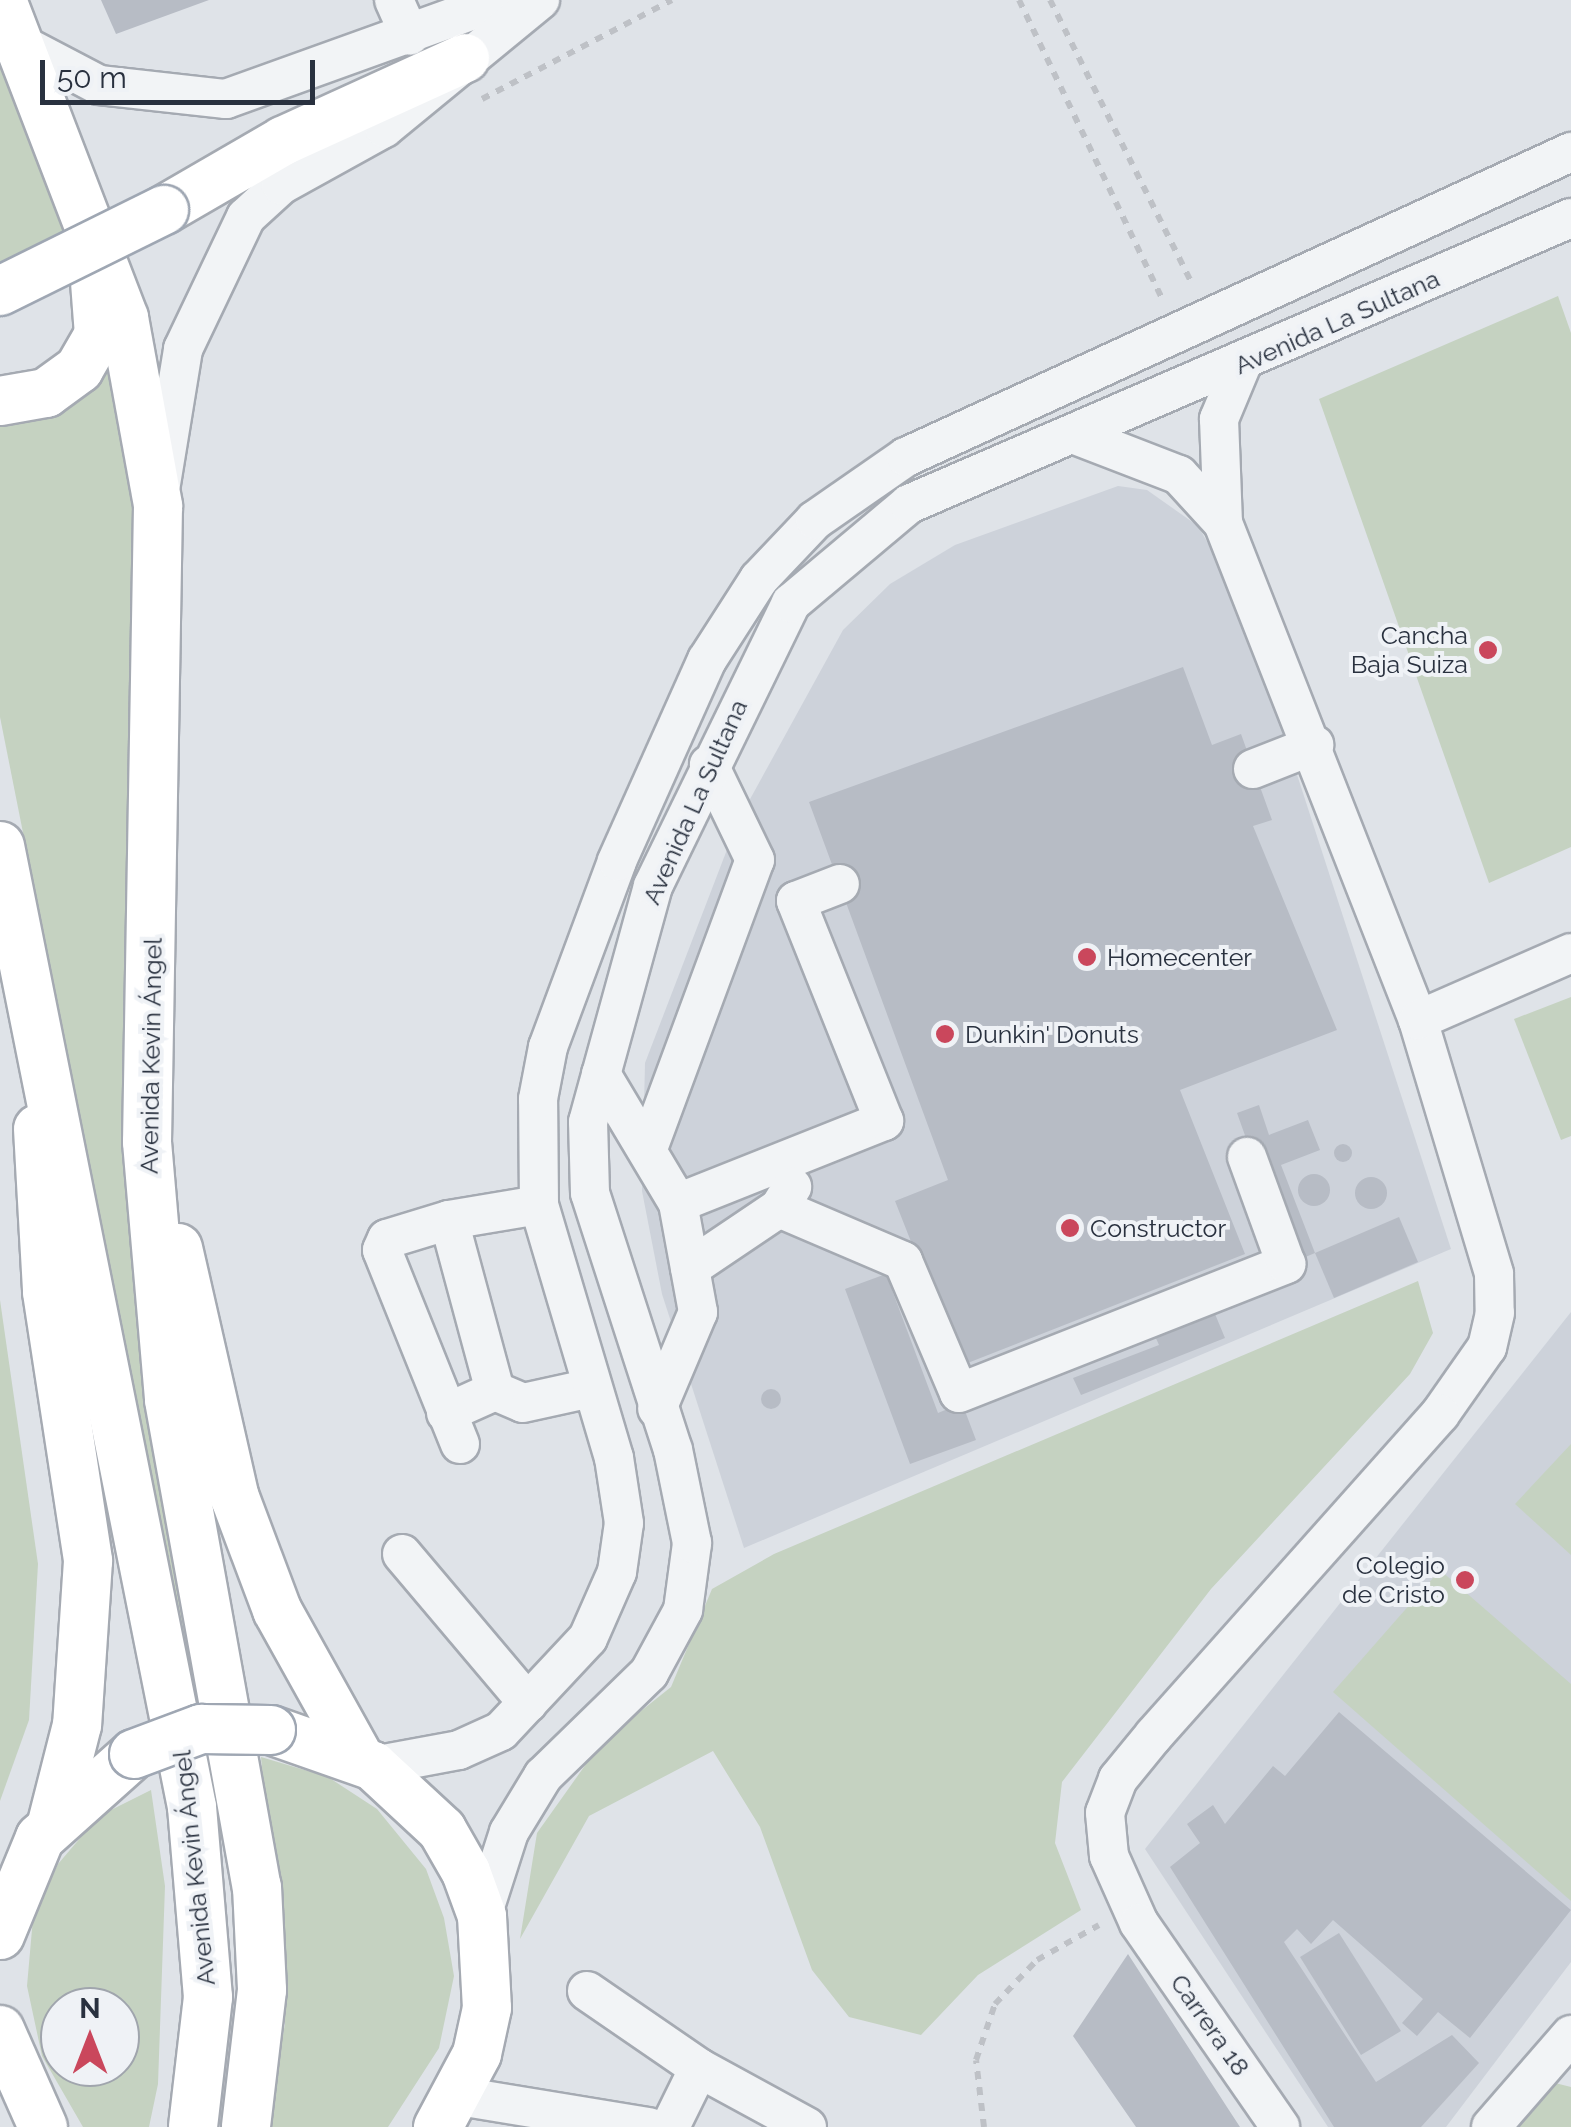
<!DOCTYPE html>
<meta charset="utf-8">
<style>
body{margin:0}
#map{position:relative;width:1571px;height:2127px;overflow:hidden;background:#dfe3e8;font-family:Raleway,sans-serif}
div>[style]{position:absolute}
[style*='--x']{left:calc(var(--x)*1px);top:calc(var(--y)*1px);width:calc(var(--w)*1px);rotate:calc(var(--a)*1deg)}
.built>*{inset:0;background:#cdd2da}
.green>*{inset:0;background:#c5d2c1}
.building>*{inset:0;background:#b7bcc5}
.round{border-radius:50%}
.path>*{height:6px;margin-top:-3px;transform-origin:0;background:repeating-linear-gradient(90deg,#bec1c6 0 8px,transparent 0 16px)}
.roads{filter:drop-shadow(2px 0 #a5aab2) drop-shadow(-2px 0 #a5aab2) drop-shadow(0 2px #a5aab2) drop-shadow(0 -2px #a5aab2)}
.minor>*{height:38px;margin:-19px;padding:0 19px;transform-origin:19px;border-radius:19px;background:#f2f4f6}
.major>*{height:48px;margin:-24px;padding:0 24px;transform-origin:24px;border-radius:24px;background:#fff}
.bridges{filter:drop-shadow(2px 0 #9fa7b3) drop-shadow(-2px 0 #9fa7b3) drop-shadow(0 2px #9fa7b3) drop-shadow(0 -2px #9fa7b3)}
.major-bridge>*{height:48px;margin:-24px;padding:0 24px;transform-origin:24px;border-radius:24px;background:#fff}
.dots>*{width:28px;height:28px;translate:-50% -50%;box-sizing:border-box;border:5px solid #eff2f6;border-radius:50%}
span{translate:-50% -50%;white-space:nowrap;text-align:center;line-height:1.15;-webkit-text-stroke:8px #eff2f6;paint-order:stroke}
.street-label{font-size:25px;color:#29313f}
.poi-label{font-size:25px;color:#29313f}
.right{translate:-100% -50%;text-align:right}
.left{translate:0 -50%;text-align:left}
.north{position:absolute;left:40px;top:1987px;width:100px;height:100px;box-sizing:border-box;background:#eff2f6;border:2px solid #a0a5ad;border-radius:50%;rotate:0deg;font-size:28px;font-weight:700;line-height:40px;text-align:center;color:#29313f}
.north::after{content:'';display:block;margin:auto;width:35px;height:45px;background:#ca475c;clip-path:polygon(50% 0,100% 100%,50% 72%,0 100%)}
.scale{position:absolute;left:40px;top:60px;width:275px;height:45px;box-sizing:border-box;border:5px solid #29313f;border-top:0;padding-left:12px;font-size:30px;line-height:35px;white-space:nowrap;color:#29313f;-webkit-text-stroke:8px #eff2f6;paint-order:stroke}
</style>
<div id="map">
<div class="built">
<div style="clip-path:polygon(1118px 486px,1147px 490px,1198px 526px,1240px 599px,1451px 1249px,744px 1548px,662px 1294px,642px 1191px,645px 1063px,738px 821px,843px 630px,890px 584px,955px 545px)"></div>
<div style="clip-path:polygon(1571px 1312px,1571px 1962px,1446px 2127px,1328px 2127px,1145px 1849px)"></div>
</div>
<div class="green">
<div style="clip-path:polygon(0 37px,73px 243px,0 277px)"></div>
<div style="clip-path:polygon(1558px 296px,1571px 333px,1571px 847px,1489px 883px,1319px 399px)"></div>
<div style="clip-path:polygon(116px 348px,137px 528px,202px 1675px,191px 1677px,0 717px,0 420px)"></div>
<div style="clip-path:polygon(1571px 997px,1571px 1136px,1561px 1140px,1514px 1019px)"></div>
<div style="clip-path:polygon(1418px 1281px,1433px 1333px,1410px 1374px,1211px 1589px,1062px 1782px,1055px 1843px,1081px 1910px,978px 1975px,921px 2035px,849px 2017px,812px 1970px,760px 1827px,713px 1751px,589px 1816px,520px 1939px,537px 1833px,601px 1743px,671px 1687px,712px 1589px,774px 1554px)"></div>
<div style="clip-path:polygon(0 1300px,38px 1564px,29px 1720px,0 1801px)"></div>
<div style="clip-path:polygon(1571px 1444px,1571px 1555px,1515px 1504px)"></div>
<div style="clip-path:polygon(1440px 1570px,1571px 1684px,1571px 1901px,1333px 1692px)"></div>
<div style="clip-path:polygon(261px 1757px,328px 1777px,377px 1809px,426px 1869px,444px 1918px,454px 1976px,439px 2048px,388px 2127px,265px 2127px,285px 2024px)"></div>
<div style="clip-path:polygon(evenodd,151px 1790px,165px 1886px,158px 2084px,149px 2127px,83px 2127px,42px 2056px,27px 1986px,33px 1918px,58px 1864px,99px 1816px,151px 1790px,60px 2007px,120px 2007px,120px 2067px,60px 2067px,60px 2007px)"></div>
<div style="clip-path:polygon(1551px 2082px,1571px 2087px,1571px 2127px,1516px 2127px)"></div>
</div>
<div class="building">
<div style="clip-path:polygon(101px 0,209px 0,116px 34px)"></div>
<div style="clip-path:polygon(1183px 667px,1212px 745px,1241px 734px,1272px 820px,1253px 826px,1337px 1030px,1180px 1090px,1245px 1254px,960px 1366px,895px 1201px,948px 1180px,809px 802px)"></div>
<div style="clip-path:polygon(1259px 1105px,1269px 1135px,1308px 1120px,1320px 1150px,1281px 1165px,1315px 1253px,1303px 1258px,1268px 1200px,1237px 1113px)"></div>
<div class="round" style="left:1334px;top:1144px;width:18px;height:18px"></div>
<div class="round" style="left:1298px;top:1174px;width:32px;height:32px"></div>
<div class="round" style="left:1355px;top:1177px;width:32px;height:32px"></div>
<div style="clip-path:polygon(1399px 1217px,1418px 1262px,1334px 1298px,1315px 1253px)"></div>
<div style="clip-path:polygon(886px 1274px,938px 1413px,962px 1403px,976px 1440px,910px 1464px,845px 1289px)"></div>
<div style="clip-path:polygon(1210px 1302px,1225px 1338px,1081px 1395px,1073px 1378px,1159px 1345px,1151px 1327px)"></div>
<div class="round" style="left:761px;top:1389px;width:20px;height:20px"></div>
<div style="clip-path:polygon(1339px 1712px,1571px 1910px,1470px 2038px,1438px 2012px,1417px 2036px,1402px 2023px,1423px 1999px,1333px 1920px,1311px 1944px,1297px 1929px,1284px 1942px,1376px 2082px,1452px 2035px,1479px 2063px,1421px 2127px,1334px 2127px,1170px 1867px,1200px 1843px,1187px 1824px,1213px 1805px,1225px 1824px,1273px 1766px,1285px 1776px)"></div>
<div style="clip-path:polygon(1339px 1933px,1401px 2031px,1361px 2055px,1300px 1957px)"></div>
<div style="clip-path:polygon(1128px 1954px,1225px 2104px,1240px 2127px,1136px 2127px,1073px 2036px)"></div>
</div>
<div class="path">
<div style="--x:1019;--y:0;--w:334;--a:64.4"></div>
<div style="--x:1050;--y:0;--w:319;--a:63.4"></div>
<div style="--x:482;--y:99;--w:214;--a:-27.5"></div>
<div style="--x:984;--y:2127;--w:67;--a:-96.8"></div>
<div style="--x:976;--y:2060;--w:59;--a:-71.3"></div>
<div style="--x:995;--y:2004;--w:61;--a:-46.3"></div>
<div style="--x:1037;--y:1960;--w:71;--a:-29.4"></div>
</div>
<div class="roads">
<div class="minor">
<div style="--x:394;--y:0;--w:39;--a:66"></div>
<div style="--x:19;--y:43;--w:90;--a:27.7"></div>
<div style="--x:99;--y:85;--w:128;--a:6.3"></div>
<div style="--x:226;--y:99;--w:292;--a:-19.8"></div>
<div style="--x:1242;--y:364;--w:60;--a:112.7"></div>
<div style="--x:1219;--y:419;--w:104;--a:87.8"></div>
<div style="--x:1223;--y:523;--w:534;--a:68.58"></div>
<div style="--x:1418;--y:1020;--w:265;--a:73.3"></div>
<div style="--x:1494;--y:1274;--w:39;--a:89"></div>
<div style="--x:1495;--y:1313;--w:35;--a:103"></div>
<div style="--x:1487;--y:1347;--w:82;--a:125"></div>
<div style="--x:1440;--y:1414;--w:430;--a:131.7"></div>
<div style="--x:1154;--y:1735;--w:57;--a:129.3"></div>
<div style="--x:1118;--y:1779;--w:36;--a:111"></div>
<div style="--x:1105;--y:1813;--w:43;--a:84.7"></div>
<div style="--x:1109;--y:1856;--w:73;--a:65.9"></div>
<div style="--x:1139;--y:1923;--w:248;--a:55.3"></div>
<div style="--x:1078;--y:436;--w:108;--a:21.1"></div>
<div style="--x:1179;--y:475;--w:65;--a:47.5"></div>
<div style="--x:161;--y:484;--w:137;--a:-80.7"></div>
<div style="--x:183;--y:349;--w:146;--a:-64.5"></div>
<div style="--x:246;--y:217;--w:47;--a:-42.4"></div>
<div style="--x:281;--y:185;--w:118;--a:-29"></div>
<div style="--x:384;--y:128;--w:202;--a:-39.4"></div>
<div style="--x:1253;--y:769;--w:66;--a:-21.5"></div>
<div style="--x:1418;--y:1020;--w:167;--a:-23.6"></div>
<div style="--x:601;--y:1074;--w:150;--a:59.2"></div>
<div style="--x:678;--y:1203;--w:111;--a:79.6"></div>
<div style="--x:698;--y:1312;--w:105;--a:112.9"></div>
<div style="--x:649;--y:1146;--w:305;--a:-69.7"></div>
<div style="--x:755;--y:860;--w:106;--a:-115.8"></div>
<div style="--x:678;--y:1203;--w:222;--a:-21.7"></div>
<div style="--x:884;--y:1121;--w:237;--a:-111.8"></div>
<div style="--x:796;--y:901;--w:47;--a:-21.1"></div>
<div style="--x:779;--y:1208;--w:135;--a:23.1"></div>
<div style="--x:903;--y:1261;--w:143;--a:67"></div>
<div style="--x:959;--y:1393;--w:352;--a:-21.5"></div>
<div style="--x:1286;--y:1264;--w:114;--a:-110"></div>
<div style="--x:690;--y:1268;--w:107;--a:-34"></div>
<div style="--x:779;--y:1208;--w:25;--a:-58"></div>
<div style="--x:495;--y:1391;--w:30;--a:23"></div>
<div style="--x:523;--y:1403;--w:70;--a:-12.4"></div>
<div style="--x:446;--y:1413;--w:54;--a:-24.2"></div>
<div style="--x:495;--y:1391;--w:177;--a:-105.1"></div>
<div style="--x:460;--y:1444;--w:209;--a:-111.9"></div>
<div style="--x:382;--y:1250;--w:12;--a:-66"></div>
<div style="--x:387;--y:1239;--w:65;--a:-17"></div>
<div style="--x:449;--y:1220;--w:91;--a:-9.5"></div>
<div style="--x:402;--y:1554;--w:195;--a:49.8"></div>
<div style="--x:373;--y:1766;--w:87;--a:-10.5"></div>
<div style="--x:459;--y:1750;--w:46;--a:-24.3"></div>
<div style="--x:501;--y:1731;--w:127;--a:-46.9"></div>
<div style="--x:588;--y:1638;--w:72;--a:-66.3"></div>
<div style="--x:617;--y:1572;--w:49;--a:-81.9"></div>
<div style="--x:624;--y:1523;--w:66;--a:-98.7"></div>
<div style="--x:614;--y:1458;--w:264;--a:-106.5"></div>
<div style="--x:539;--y:1205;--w:106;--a:-90.5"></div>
<div style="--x:538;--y:1099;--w:53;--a:-79.1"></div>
<div style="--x:548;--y:1047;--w:198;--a:-69.6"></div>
<div style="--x:617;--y:861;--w:220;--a:-65.9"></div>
<div style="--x:707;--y:660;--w:96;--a:-57.3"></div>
<div style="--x:759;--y:579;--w:81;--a:-46.5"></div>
<div style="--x:815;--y:520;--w:111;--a:-34.7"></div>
<div style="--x:906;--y:457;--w:732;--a:-24.64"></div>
<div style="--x:482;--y:1916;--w:88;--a:-72.2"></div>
<div style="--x:509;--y:1832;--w:66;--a:-58.7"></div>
<div style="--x:543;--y:1776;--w:148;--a:-44.2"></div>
<div style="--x:649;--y:1673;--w:72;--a:-61.6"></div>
<div style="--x:683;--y:1610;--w:68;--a:-82.3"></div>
<div style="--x:692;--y:1543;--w:95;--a:-101.5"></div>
<div style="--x:673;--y:1450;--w:270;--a:-107.9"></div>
<div style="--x:590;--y:1193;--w:71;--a:-91.6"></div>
<div style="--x:588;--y:1122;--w:245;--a:-74.6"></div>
<div style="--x:653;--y:886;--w:315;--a:-64"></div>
<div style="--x:791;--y:603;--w:154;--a:-40"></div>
<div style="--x:909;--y:504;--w:721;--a:-23.37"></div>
<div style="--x:587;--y:1991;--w:136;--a:34.5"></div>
<div style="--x:699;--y:2068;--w:66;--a:116.2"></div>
<div style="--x:699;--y:2068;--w:123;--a:28.6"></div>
<div style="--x:459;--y:2096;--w:193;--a:9.3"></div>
<div style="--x:1491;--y:2127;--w:122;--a:-49"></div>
</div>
<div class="major">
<div style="--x:2;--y:0;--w:341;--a:69"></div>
<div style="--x:124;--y:318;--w:191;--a:79.7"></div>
<div style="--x:158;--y:506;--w:636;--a:90.99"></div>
<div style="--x:147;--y:1142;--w:259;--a:85.1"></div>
<div style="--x:169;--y:1400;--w:495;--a:79.8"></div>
<div style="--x:257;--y:1887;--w:103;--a:87.2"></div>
<div style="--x:262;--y:1990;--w:138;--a:96.7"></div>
<div style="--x:164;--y:210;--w:138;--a:-30.1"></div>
<div style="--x:283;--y:141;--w:200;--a:-24.5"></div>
<div style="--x:0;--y:401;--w:47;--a:-9.9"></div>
<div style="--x:46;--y:393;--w:41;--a:-36"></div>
<div style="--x:79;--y:369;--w:39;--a:-60"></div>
<div style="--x:99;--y:335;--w:53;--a:-94.3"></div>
<div style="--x:0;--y:846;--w:980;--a:78.7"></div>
<div style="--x:192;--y:1807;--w:191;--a:85.2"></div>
<div style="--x:208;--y:1997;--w:131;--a:96.6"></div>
<div style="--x:38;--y:1129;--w:163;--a:86.8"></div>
<div style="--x:47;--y:1292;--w:272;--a:81.3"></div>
<div style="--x:88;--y:1561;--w:164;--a:93.8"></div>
<div style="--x:77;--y:1725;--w:101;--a:104.3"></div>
<div style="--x:178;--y:1248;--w:256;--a:77.2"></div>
<div style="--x:235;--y:1498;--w:120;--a:69.4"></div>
<div style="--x:277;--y:1610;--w:171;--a:60.9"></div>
<div style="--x:271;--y:1730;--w:108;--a:19.4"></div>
<div style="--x:373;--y:1766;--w:94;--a:42.8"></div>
<div style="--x:442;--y:1830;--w:48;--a:60.3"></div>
<div style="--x:466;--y:1872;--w:47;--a:70"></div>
<div style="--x:482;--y:1916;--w:92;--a:86.9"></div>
<div style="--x:487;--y:2008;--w:47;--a:102.3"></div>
<div style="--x:477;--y:2054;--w:83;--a:118.1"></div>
<div style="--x:0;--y:1935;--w:105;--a:-67.6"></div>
<div style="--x:40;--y:1838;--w:126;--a:-41.8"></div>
<div style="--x:0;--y:2030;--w:106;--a:66.1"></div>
</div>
</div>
<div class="bridges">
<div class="major-bridge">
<div style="--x:0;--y:291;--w:183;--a:-26.3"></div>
<div style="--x:134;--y:1754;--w:72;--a:-20.5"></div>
<div style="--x:201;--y:1729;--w:70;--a:0.8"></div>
</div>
</div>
<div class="dots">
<div style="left:1488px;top:650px;background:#ca475c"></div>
<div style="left:1087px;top:957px;background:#ca475c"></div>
<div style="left:945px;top:1034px;background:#ca475c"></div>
<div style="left:1070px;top:1228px;background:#ca475c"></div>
<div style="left:1465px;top:1580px;background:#ca475c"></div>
</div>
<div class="street-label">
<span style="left:1337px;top:322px;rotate:-24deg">Avenida La Sultana</span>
<span style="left:695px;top:802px;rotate:-66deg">Avenida La Sultana</span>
<span style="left:151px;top:1056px;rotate:-89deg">Avenida Kevin Ángel</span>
<span style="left:194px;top:1868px;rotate:-96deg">Avenida Kevin Ángel</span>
<span style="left:1210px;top:2025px;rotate:55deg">Carrera 18</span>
</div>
<div class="poi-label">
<span class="right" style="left:1468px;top:650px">Cancha<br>Baja Suiza</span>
<span class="left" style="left:1107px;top:957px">Homecenter</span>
<span class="left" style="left:965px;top:1034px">Dunkin' Donuts</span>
<span class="left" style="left:1090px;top:1228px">Constructor</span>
<span class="right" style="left:1445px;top:1580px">Colegio<br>de Cristo</span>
</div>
<div class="north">N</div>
<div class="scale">50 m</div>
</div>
